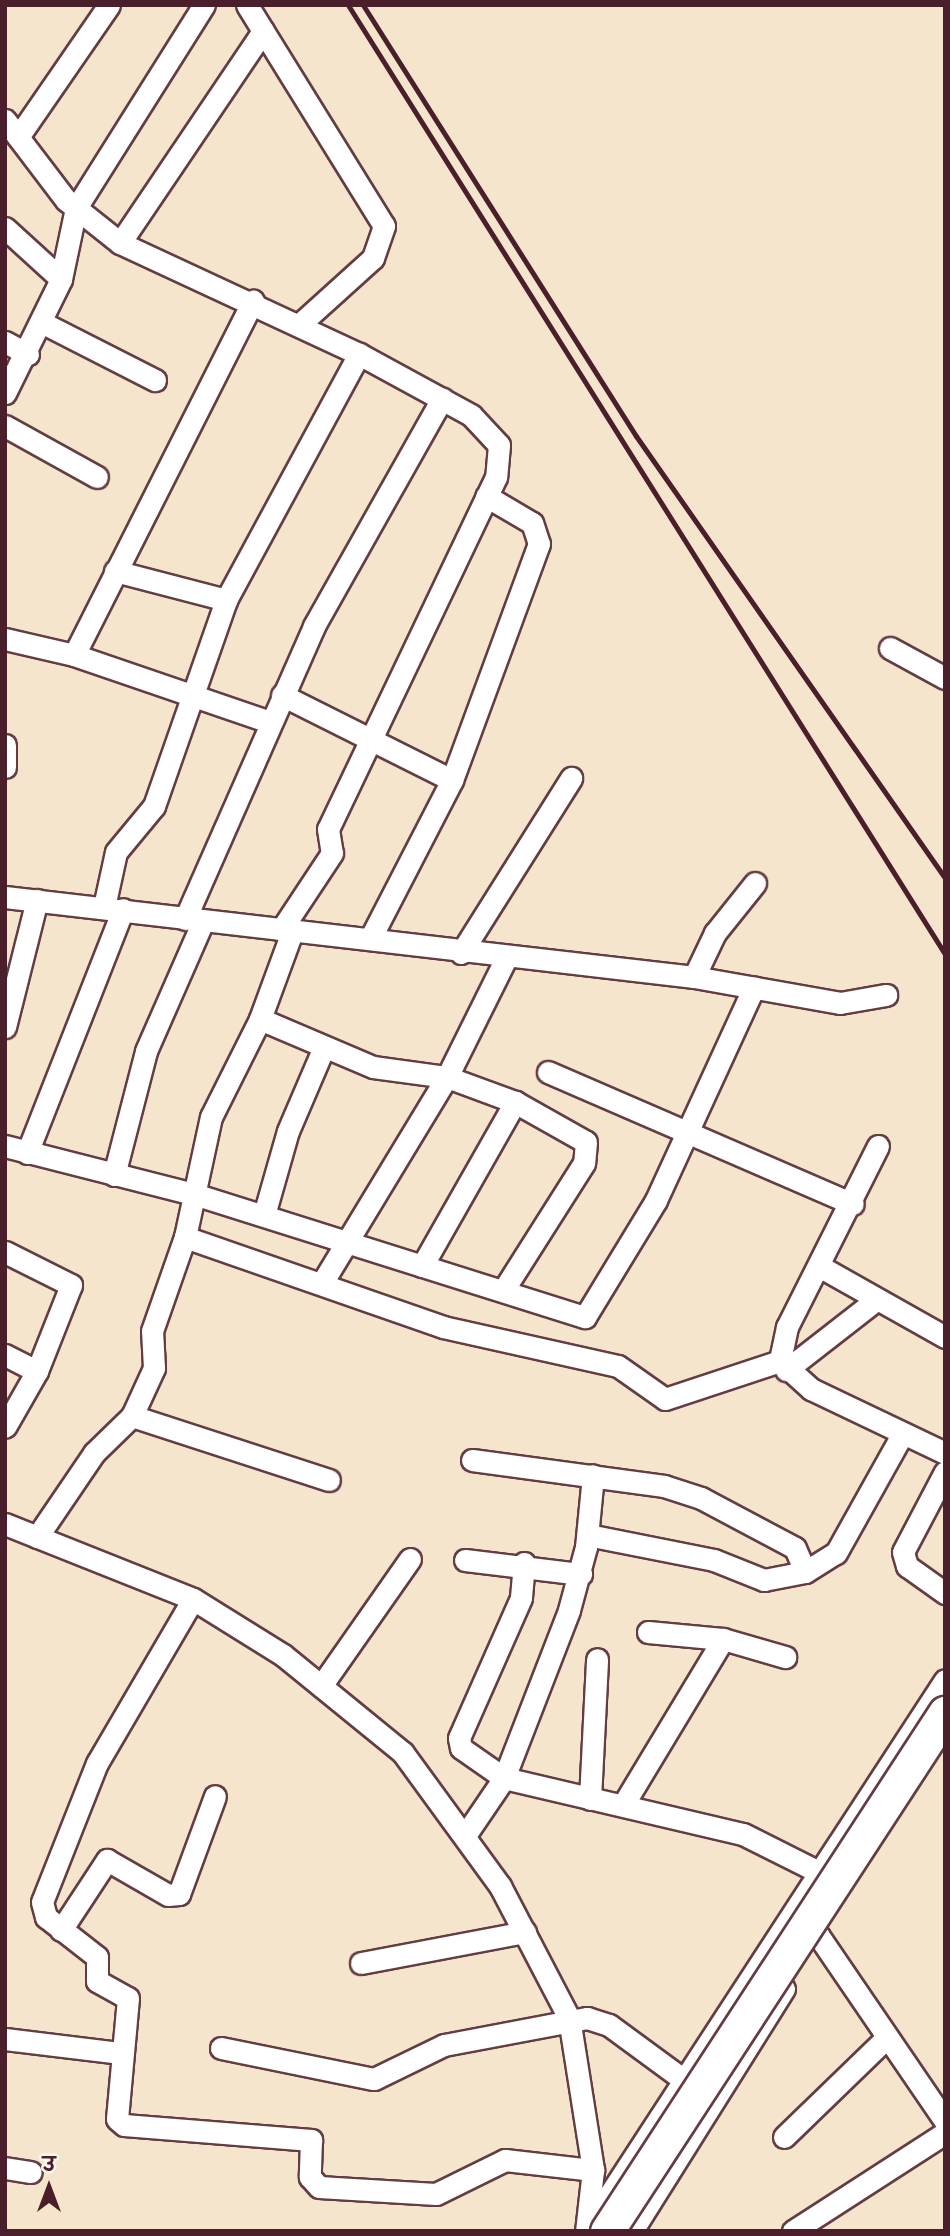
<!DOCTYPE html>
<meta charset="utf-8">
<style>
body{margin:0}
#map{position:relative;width:950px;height:2236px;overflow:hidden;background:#f5e5cc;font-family:Mynerve,"Playpen Sans Deva",sans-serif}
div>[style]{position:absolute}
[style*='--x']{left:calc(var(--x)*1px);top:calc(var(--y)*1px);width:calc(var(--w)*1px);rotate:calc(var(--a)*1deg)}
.roads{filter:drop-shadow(2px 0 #643d43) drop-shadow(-2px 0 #643d43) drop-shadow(0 2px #643d43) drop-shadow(0 -2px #643d43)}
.street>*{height:21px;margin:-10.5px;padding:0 10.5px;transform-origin:10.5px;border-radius:10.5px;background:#fff}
.rail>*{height:5px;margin:-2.5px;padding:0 2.5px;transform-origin:2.5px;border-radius:2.5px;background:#4a1f2b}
.bridges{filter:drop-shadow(2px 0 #643d43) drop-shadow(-2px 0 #643d43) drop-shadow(0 2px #643d43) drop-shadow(0 -2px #643d43)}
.primary-bridge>*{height:33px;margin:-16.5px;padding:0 16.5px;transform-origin:16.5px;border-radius:16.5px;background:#fff}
span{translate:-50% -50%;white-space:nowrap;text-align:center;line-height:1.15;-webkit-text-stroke:7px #fbf7ec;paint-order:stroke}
.frame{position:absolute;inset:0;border:7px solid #4a1f2b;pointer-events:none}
.north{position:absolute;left:14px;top:2152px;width:70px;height:70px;-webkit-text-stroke:5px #fbf7ec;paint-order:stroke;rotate:0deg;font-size:19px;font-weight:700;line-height:28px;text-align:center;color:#4a1f2b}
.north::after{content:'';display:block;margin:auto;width:24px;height:32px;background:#4a1f2b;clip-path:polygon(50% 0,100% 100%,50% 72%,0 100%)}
</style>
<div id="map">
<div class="roads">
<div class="street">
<div style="--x:247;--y:5;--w:260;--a:58.2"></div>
<div style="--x:384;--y:226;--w:34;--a:109"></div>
<div style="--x:373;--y:258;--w:98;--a:137.9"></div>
<div style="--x:5;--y:120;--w:101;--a:52.7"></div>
<div style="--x:66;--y:200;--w:69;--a:38.5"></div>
<div style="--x:120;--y:243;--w:264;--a:24.9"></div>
<div style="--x:359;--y:354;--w:128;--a:28.6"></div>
<div style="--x:471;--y:415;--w:41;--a:47"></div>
<div style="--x:499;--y:445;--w:32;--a:95"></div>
<div style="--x:496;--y:477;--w:390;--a:115.5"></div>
<div style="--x:328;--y:829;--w:24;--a:81"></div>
<div style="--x:332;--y:853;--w:92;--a:123.5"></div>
<div style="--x:18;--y:137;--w:160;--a:-55.4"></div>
<div style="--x:5;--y:228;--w:76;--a:42.3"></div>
<div style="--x:120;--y:243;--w:256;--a:-56"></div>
<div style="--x:41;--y:322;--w:128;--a:27"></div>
<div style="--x:5;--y:342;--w:26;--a:28"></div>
<div style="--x:5;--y:393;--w:127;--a:-63.8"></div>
<div style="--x:61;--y:279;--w:73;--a:-78.1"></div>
<div style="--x:76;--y:208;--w:240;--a:-57.8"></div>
<div style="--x:5;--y:426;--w:105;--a:29"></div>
<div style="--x:115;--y:571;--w:115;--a:14.6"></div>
<div style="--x:5;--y:639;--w:71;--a:13.1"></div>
<div style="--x:74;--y:655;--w:397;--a:-63.2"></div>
<div style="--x:890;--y:648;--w:63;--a:28.6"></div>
<div style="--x:74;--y:655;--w:207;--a:18.9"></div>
<div style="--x:282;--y:695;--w:190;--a:26.6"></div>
<div style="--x:5;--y:745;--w:22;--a:90"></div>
<div style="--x:5;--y:897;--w:694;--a:6.62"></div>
<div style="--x:694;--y:977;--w:49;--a:-64.5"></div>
<div style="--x:715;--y:933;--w:64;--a:-51.3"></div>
<div style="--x:104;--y:907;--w:56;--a:-77.7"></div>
<div style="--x:116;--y:852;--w:60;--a:-50.4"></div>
<div style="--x:154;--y:806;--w:218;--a:-70.7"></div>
<div style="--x:226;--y:600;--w:280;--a:-61.6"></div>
<div style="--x:185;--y:919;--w:320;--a:-66.2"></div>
<div style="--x:314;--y:626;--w:261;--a:-60.6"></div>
<div style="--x:371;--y:937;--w:177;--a:-62.7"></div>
<div style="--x:452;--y:780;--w:252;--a:-69.8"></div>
<div style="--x:539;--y:544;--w:22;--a:-108"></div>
<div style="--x:532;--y:523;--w:53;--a:-149.6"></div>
<div style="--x:461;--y:953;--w:207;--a:-57.8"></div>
<div style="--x:694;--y:977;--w:148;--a:10.1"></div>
<div style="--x:840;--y:1003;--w:47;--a:-9.9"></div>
<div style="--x:260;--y:1019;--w:123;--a:23"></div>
<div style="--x:373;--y:1067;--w:75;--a:7.7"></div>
<div style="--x:447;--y:1077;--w:72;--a:20.2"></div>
<div style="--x:515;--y:1102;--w:81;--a:29.4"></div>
<div style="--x:586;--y:1142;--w:21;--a:95"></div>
<div style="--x:584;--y:1163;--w:149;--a:122.4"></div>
<div style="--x:5;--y:1027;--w:131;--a:-75.9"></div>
<div style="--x:548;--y:1072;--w:332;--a:23.4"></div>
<div style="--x:5;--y:1146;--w:195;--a:14.3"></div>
<div style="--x:194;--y:1194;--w:410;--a:17.5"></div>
<div style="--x:585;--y:1317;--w:137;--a:-58.7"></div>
<div style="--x:656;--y:1200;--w:234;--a:-65.3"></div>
<div style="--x:878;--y:1146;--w:203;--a:116.7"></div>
<div style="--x:787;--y:1327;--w:35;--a:102"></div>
<div style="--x:780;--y:1361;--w:42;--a:42.1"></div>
<div style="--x:811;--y:1389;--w:148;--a:25.5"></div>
<div style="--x:27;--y:1153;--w:262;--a:-68.5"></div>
<div style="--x:114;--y:1175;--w:128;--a:-75.5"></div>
<div style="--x:146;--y:1051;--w:142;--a:-66.3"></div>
<div style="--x:264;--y:1215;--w:87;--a:-74.1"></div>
<div style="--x:288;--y:1131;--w:91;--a:-66.8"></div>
<div style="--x:185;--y:1237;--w:273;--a:19.2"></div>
<div style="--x:443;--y:1327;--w:179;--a:12.6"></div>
<div style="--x:618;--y:1366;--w:57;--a:35.1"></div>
<div style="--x:665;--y:1399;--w:121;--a:-18.3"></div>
<div style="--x:5;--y:1252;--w:74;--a:26.6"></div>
<div style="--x:71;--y:1285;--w:92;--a:111.6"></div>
<div style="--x:37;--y:1371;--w:64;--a:119.7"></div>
<div style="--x:422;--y:1266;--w:189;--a:-60.4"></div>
<div style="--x:819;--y:1266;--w:145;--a:29.4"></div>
<div style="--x:322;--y:1283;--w:241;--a:-58.8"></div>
<div style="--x:447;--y:1077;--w:133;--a:-63.6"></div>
<div style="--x:5;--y:1355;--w:36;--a:27"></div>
<div style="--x:786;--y:1370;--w:114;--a:-37.9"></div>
<div style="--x:132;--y:1416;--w:207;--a:18"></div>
<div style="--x:472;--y:1460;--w:194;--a:7.7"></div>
<div style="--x:664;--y:1486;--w:39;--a:18"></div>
<div style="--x:701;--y:1498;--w:106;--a:28"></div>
<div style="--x:795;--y:1548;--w:26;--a:67"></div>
<div style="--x:805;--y:1572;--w:42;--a:169"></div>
<div style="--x:764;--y:1580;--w:54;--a:-158.2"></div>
<div style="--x:714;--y:1560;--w:128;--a:-168.8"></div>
<div style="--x:945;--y:1472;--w:90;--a:117.7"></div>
<div style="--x:903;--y:1552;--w:15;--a:74"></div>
<div style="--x:907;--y:1566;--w:47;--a:35.4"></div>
<div style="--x:5;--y:1524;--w:202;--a:21.7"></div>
<div style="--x:193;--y:1599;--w:106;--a:31.9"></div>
<div style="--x:283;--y:1655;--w:155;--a:39.2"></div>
<div style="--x:403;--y:1753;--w:165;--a:53.9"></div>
<div style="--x:500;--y:1886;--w:149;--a:62.4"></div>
<div style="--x:569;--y:2018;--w:154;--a:81"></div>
<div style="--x:593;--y:2170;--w:61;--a:96.5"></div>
<div style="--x:37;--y:1537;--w:102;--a:-55.8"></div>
<div style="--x:94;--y:1453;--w:53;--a:-44.2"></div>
<div style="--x:132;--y:1416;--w:53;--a:-65.4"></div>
<div style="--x:154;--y:1368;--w:37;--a:-93"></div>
<div style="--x:152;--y:1331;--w:100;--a:-70.7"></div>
<div style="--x:185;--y:1237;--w:123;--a:-77.8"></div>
<div style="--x:211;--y:1117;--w:110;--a:-63.4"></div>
<div style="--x:260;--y:1019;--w:93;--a:-69.8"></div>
<div style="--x:465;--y:1560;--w:117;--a:6.9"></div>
<div style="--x:524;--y:1563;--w:35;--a:95"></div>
<div style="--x:521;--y:1598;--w:153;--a:113.9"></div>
<div style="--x:459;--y:1738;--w:10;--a:79"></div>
<div style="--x:461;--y:1748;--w:52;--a:34.9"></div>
<div style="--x:504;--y:1778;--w:245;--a:13.2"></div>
<div style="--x:743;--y:1834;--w:85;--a:26.6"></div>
<div style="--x:805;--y:1572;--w:36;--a:-32"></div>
<div style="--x:836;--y:1553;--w:137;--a:-60.8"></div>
<div style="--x:193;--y:1599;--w:190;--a:120.3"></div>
<div style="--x:97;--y:1763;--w:149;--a:111.6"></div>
<div style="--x:42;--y:1902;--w:16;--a:75"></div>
<div style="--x:46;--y:1917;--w:65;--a:38.1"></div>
<div style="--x:97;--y:1957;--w:24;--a:90"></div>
<div style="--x:97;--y:1981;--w:35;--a:29"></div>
<div style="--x:128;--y:1998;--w:121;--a:95.2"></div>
<div style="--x:117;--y:2119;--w:9;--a:41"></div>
<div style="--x:124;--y:2125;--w:188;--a:4.6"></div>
<div style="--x:311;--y:2140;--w:37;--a:92"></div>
<div style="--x:310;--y:2177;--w:13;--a:48"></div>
<div style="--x:319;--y:2187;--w:117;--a:3.4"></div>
<div style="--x:436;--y:2194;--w:77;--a:-26.2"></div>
<div style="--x:505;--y:2160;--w:89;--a:6.5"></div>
<div style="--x:648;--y:1632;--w:75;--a:5.3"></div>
<div style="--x:723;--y:1639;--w:65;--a:16.2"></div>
<div style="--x:321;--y:1686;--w:155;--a:-55"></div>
<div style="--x:590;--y:1799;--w:140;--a:-87.1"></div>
<div style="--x:623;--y:1805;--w:194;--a:-58.9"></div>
<div style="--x:466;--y:1834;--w:68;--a:-55.8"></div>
<div style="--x:504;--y:1778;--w:180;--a:-68.8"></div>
<div style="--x:569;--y:1610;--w:65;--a:-74.9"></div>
<div style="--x:586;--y:1547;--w:72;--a:-84.4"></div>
<div style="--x:799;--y:1919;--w:25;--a:40"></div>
<div style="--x:818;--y:1935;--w:225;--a:55.7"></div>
<div style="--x:61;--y:1930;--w:84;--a:-56.7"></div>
<div style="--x:107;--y:1860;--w:70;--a:29.8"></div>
<div style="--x:168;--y:1895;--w:11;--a:-5"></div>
<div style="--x:179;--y:1894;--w:104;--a:-69.8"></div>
<div style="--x:361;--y:1963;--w:167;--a:-10.7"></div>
<div style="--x:5;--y:2039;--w:117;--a:6.9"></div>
<div style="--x:221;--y:2048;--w:156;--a:11.5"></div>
<div style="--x:374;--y:2079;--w:78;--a:-25.9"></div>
<div style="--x:444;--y:2045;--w:146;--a:-10.7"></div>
<div style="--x:587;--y:2018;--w:23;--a:18"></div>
<div style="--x:609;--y:2025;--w:93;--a:36.3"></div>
<div style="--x:784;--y:2137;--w:142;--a:-44.1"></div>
<div style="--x:5;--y:2168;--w:26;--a:9"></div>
<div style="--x:591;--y:2223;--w:648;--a:-56.9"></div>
<div style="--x:632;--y:2231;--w:286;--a:-57.9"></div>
<div style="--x:793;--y:2231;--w:181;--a:-32.8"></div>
</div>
</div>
<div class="rail">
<div style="--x:348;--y:5;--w:1121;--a:57.83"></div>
<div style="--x:363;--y:5;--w:510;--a:57.65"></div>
<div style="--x:636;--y:436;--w:539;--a:55.04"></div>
</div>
<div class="bridges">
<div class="primary-bridge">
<div style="--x:607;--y:2231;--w:619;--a:-56.88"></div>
</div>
</div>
<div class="frame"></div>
<div class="north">उ</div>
</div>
